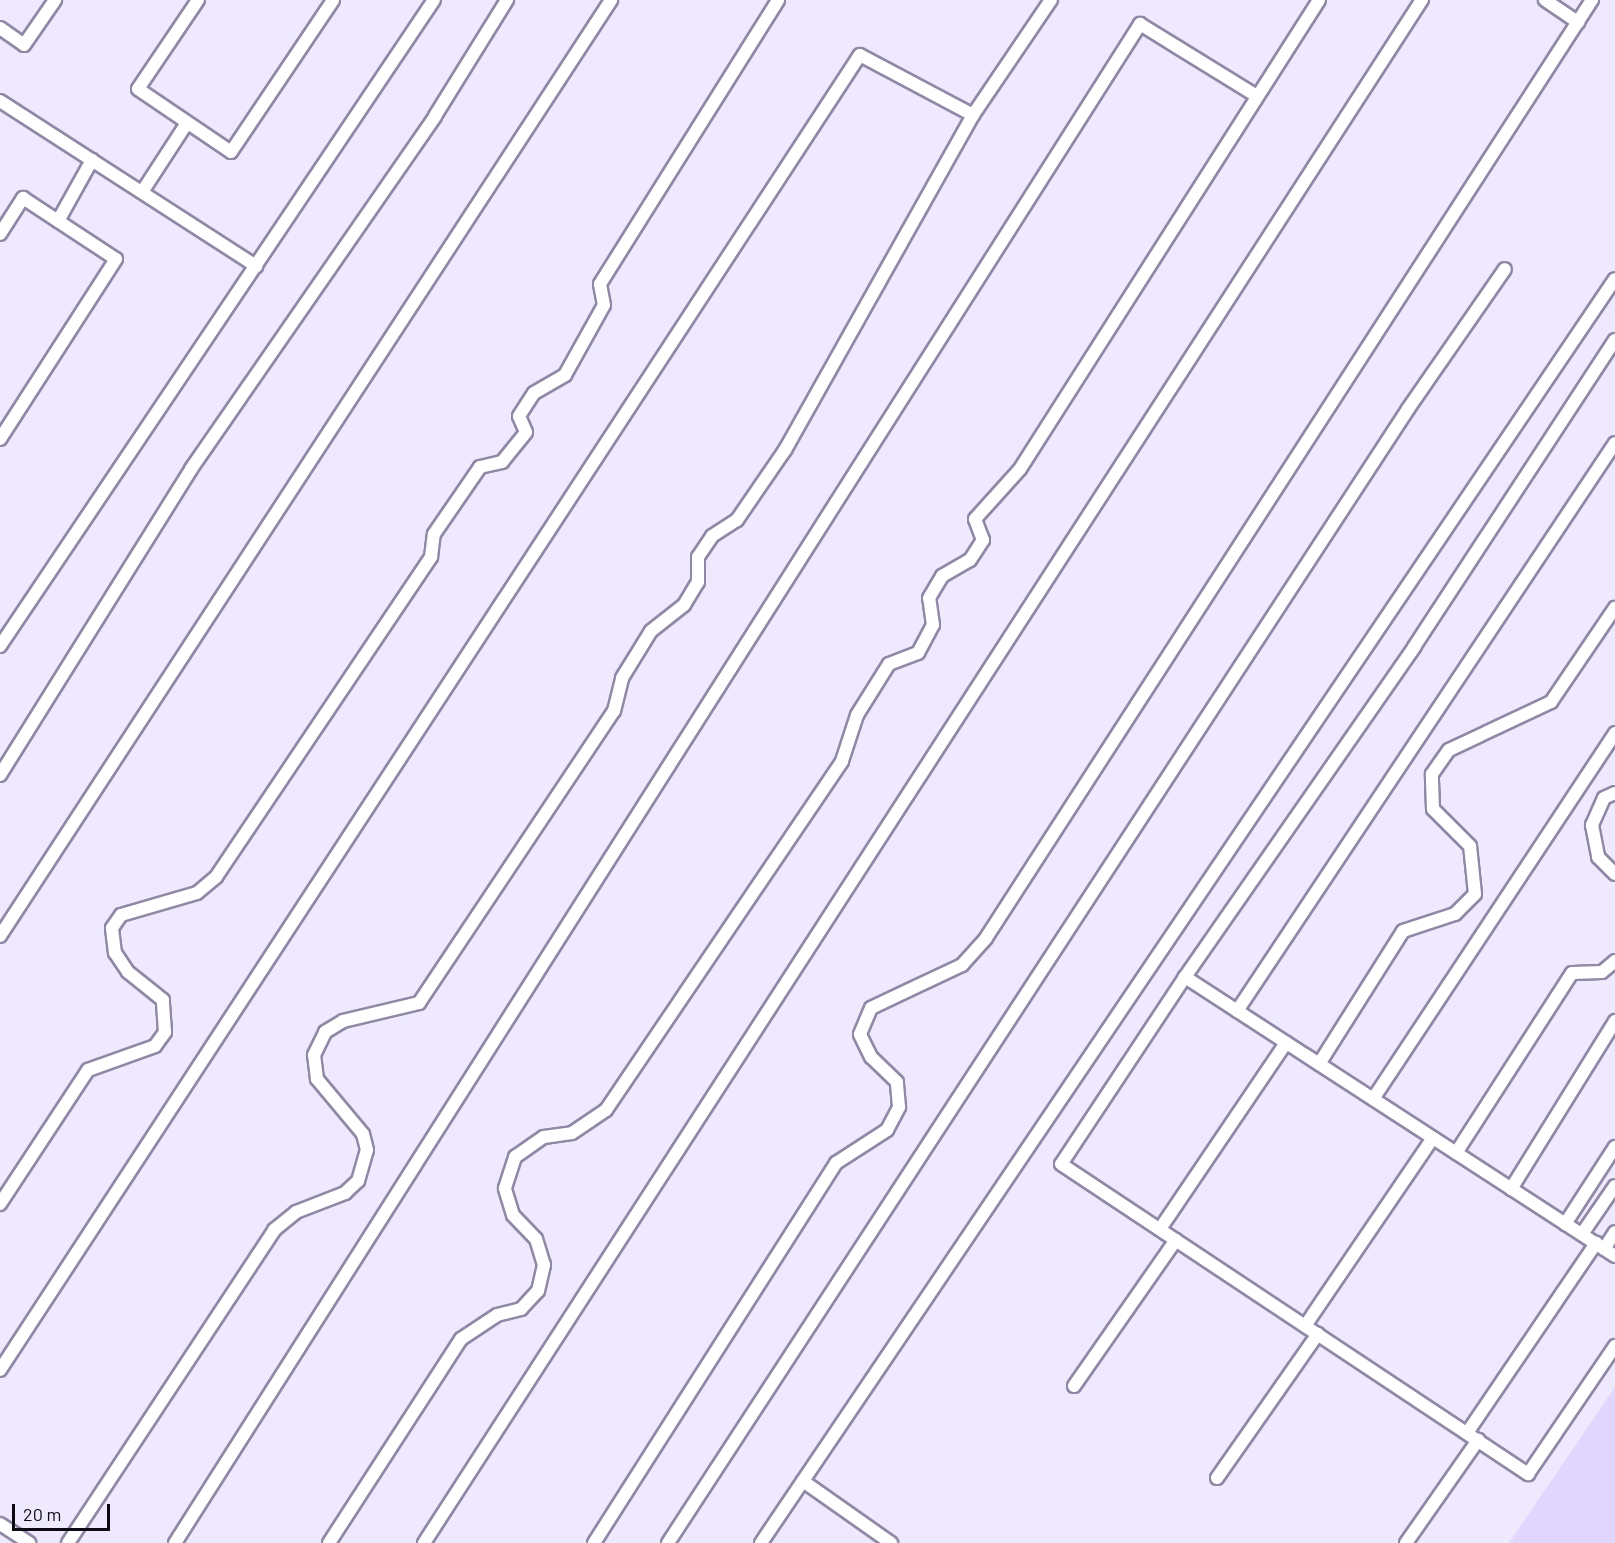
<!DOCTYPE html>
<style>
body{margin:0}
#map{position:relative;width:1615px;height:1543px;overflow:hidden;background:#eee9fc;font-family:Barlow,sans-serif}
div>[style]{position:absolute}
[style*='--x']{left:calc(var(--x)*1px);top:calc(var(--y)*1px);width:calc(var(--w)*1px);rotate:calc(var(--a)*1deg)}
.green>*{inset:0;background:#e1d6fd}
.roads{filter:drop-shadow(2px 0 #9088a5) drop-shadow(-2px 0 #9088a5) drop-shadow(0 2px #9088a5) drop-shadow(0 -2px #9088a5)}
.service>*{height:12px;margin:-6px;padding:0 6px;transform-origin:6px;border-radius:6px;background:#fff}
span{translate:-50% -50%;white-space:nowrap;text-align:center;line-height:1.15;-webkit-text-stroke:4.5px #eee9fc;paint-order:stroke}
.scale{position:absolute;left:12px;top:1504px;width:98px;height:27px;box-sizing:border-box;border:3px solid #0e0a15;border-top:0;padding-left:8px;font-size:18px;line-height:21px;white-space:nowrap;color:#0e0a15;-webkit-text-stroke:4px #eee9fc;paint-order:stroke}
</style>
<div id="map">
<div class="green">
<div style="clip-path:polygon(1615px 1387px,1615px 1543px,1509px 1543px)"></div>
</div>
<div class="roads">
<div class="service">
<div style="--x:198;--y:0;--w:107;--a:124"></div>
<div style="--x:138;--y:89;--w:112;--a:34.1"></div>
<div style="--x:231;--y:152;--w:183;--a:-56.1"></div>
<div style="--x:1545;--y:0;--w:40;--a:34"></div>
<div style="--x:0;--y:28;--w:29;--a:35"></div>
<div style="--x:24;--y:45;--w:55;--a:-55.4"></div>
<div style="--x:0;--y:101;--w:305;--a:32.8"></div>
<div style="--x:142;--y:192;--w:82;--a:-56.9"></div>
<div style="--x:58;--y:221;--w:70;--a:-60.9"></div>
<div style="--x:0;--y:234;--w:43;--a:-57.4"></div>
<div style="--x:23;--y:198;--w:111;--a:33.3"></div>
<div style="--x:116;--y:259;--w:214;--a:122.8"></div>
<div style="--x:0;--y:646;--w:778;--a:-56.11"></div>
<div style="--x:0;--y:775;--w:361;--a:-58"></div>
<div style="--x:191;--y:469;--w:429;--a:-55.3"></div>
<div style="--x:435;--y:116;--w:137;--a:-58.2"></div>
<div style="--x:1615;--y:793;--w:12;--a:156"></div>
<div style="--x:1604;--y:798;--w:30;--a:114"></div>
<div style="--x:1592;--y:825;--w:33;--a:79"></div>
<div style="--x:1598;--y:857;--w:24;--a:45"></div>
<div style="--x:0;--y:936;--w:1118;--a:-56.86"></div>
<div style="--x:1185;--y:977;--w:402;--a:-55.2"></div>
<div style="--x:1414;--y:647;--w:367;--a:-56.8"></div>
<div style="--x:1237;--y:1011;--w:682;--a:-56.36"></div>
<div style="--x:1319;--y:1064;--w:157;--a:-57.7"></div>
<div style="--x:1403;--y:931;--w:55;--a:-18.1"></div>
<div style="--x:1455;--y:914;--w:28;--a:-45"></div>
<div style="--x:1475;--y:894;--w:48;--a:-95.9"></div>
<div style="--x:1470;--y:846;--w:52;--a:-135"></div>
<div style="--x:1433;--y:809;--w:35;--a:-92"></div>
<div style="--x:1432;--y:774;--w:29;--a:-55"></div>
<div style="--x:1449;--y:750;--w:113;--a:-25.2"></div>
<div style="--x:1551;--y:702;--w:114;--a:-55.8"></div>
<div style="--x:1373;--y:1099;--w:439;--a:-56.5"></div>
<div style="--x:1456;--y:1153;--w:214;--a:-57.2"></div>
<div style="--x:1572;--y:973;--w:30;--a:-2"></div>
<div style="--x:1602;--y:972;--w:17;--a:-40"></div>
<div style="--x:1511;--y:1189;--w:198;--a:-58.2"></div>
<div style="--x:0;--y:1204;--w:160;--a:-56.7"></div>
<div style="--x:88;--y:1070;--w:71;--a:-19.7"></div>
<div style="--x:155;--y:1046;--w:17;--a:-54"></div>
<div style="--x:165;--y:1032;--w:32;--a:-94"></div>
<div style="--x:163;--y:1000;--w:45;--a:-141.3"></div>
<div style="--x:128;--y:972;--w:23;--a:-124"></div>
<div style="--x:115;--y:953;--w:25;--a:-97"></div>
<div style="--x:112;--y:928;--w:16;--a:-55"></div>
<div style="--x:121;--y:915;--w:79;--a:-16.1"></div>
<div style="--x:197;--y:893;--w:25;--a:-40"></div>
<div style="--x:216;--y:877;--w:386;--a:-56.1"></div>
<div style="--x:431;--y:557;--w:23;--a:-83"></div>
<div style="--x:434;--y:534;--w:81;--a:-55.5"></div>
<div style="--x:480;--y:467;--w:23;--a:-13"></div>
<div style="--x:502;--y:462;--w:38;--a:-51"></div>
<div style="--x:526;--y:432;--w:17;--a:-114"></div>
<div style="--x:519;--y:416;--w:27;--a:-57"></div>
<div style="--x:534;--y:393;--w:36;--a:-30"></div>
<div style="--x:565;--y:375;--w:80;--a:-60.9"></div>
<div style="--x:604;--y:305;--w:21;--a:-101"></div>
<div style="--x:600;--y:284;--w:335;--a:-57.9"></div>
<div style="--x:1565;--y:1224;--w:92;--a:-57"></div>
<div style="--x:1160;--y:1229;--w:225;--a:-55.9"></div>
<div style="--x:1582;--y:1234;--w:58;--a:-55.5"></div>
<div style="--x:1604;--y:1249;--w:20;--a:-57"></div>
<div style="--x:1615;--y:1256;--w:513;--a:-147.02"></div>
<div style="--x:1185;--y:977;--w:224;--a:123.5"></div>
<div style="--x:1061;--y:1164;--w:561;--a:33.58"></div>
<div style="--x:1528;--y:1474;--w:155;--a:-55.8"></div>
<div style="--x:1305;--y:1326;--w:227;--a:-55.8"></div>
<div style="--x:0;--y:1370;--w:1571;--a:-56.82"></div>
<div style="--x:860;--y:55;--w:128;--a:28"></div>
<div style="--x:1074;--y:1386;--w:178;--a:-55.1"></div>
<div style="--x:1467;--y:1433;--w:230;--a:-55.8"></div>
<div style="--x:1217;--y:1478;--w:176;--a:-55"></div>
<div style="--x:803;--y:1481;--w:108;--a:35.2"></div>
<div style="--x:0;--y:1524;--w:35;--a:33"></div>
<div style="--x:68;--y:1543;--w:375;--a:-56.6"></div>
<div style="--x:274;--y:1230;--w:28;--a:-39"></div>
<div style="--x:296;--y:1212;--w:53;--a:-21.2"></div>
<div style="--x:345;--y:1193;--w:18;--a:-43"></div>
<div style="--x:358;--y:1181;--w:32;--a:-74"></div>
<div style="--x:367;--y:1150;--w:16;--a:-104"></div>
<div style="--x:363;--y:1134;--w:72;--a:-129.9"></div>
<div style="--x:317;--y:1079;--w:24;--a:-97"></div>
<div style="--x:314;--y:1055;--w:25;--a:-64"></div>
<div style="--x:325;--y:1032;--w:21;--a:-31"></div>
<div style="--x:343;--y:1021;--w:78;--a:-13.3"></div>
<div style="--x:419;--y:1003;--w:351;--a:-56.3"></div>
<div style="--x:614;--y:711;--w:34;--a:-76"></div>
<div style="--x:622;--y:678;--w:55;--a:-58.3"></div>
<div style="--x:651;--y:631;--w:42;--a:-38.2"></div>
<div style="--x:684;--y:605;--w:27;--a:-59"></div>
<div style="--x:698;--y:582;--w:25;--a:-90"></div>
<div style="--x:698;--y:557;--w:25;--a:-56"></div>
<div style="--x:712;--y:536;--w:30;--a:-33"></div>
<div style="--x:737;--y:520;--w:85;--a:-55.6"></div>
<div style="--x:785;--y:450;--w:384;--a:-60.7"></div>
<div style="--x:973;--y:115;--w:139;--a:-55.9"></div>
<div style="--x:175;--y:1543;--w:1800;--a:-57.57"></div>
<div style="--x:1140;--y:24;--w:135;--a:31.7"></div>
<div style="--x:329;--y:1543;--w:243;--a:-57.1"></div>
<div style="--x:461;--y:1339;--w:43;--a:-33.7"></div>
<div style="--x:497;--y:1315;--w:25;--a:-14"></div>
<div style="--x:521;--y:1309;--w:25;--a:-47"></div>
<div style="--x:538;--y:1291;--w:27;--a:-77"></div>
<div style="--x:544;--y:1265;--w:27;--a:-107"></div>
<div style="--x:536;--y:1239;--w:33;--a:-134"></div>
<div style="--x:513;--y:1215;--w:28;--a:-107"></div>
<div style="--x:505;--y:1188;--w:33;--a:-72"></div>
<div style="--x:515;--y:1157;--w:35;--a:-35"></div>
<div style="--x:544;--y:1137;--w:28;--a:-8"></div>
<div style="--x:572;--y:1133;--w:41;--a:-34.1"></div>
<div style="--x:606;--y:1110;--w:421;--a:-55.9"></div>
<div style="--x:842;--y:761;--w:48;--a:-71.9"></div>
<div style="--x:857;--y:715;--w:60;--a:-57.9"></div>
<div style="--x:889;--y:664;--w:31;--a:-21"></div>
<div style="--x:918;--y:653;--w:32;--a:-62"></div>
<div style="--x:933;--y:625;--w:27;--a:-98"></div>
<div style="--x:929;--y:598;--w:26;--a:-59"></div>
<div style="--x:942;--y:576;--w:32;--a:-30"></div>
<div style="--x:970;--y:560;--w:24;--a:-57"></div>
<div style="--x:983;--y:540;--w:22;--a:-111"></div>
<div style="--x:975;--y:519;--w:67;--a:-48"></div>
<div style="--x:1020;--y:469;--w:556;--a:-57.48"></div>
<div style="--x:424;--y:1543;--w:1838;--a:-57.11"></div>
<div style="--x:594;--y:1543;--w:451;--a:-57.5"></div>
<div style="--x:836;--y:1163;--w:61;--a:-32.9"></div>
<div style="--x:887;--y:1130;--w:26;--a:-62"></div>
<div style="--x:899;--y:1107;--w:25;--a:-95"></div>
<div style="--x:897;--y:1082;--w:36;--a:-136"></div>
<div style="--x:871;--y:1057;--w:25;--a:-116"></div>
<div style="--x:860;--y:1034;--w:28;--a:-67"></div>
<div style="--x:871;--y:1008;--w:101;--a:-25.3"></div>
<div style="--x:962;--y:965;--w:36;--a:-48"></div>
<div style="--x:986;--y:938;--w:1117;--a:-57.14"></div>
<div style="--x:668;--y:1543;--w:1354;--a:-56.87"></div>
<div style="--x:1408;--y:409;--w:170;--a:-55.3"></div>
<div style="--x:761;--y:1543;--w:1525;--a:-55.96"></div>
<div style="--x:1406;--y:1543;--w:126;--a:-55"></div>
</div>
</div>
<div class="scale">20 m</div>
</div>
